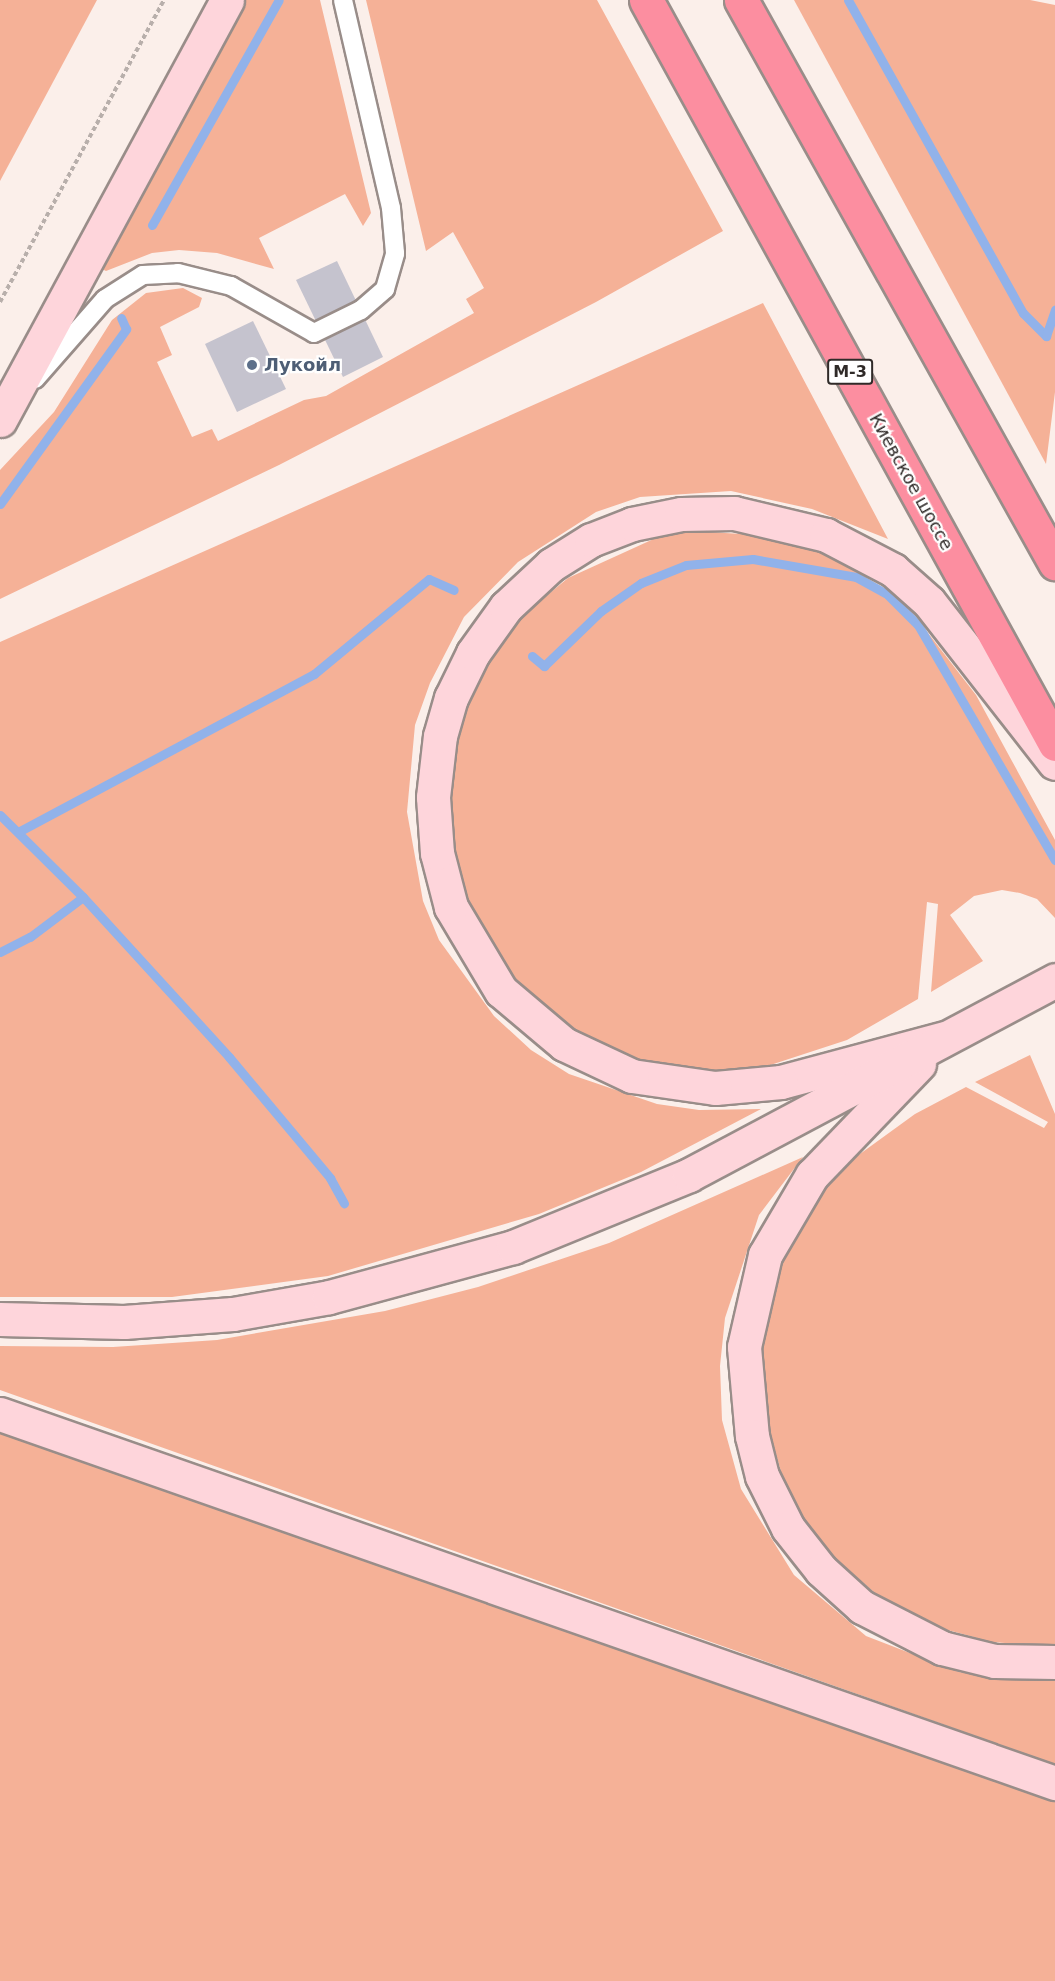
<!DOCTYPE html>
<meta charset="utf-8">
<style>
body{margin:0}
#map{position:relative;width:1055px;height:1981px;overflow:hidden;background:#fbefea;font-family:"DejaVu Sans",sans-serif}
div>[style]{position:absolute}
[style*='--x']{left:calc(var(--x)*1px);top:calc(var(--y)*1px);width:calc(var(--w)*1px);rotate:calc(var(--a)*1deg)}
.green>*{inset:0;background:#f5b197}
.stream>*{height:9px;margin:-4.5px;padding:0 4.5px;transform-origin:4.5px;border-radius:4.5px;background:#91b2ea}
.building>*{inset:0;background:#c5c3ce}
.path>*{height:4px;margin-top:-2px;transform-origin:0;background:repeating-linear-gradient(90deg,#b8afab 0 4.5px,transparent 0 7.5px)}
.roads{filter:drop-shadow(2px 0 #998d89) drop-shadow(-2px 0 #998d89) drop-shadow(0 2px #998d89) drop-shadow(0 -2px #998d89)}
.service>*{height:18px;margin:-9px;padding:0 9px;transform-origin:9px;border-radius:9px;background:#fff}
.secondary>*{height:33px;margin:-16.5px;padding:0 16.5px;transform-origin:16.5px;border-radius:16.5px;background:#fed5db}
.trunk>*{height:33px;margin:-16.5px;padding:0 16.5px;transform-origin:16.5px;border-radius:16.5px;background:#fc8ea0}
.dots>*{width:16px;height:16px;translate:-50% -50%;box-sizing:border-box;border:3px solid #fff;border-radius:50%}
span{translate:-50% -50%;white-space:nowrap;text-align:center;line-height:1.15;-webkit-text-stroke:4.5px #fff;paint-order:stroke}
.shield-label span{padding:2px 4px;background:#fff;border:2px solid;border-radius:4px;-webkit-text-stroke-width:0}
.shield-label{font-size:16px;color:#2f2a28;font-weight:700}
.service-label{font-size:18px;color:#4e5e75;font-weight:700}
.left{translate:0 -50%;text-align:left}
.street-label{font-size:18px;color:#2f2a28}
</style>
<div id="map">
<div class="green">
<div style="clip-path:polygon(0 0,97px 0,0 181px)"></div>
<div style="clip-path:polygon(246px 0,320px 0,371px 213px,363px 226px,345px 194px,259px 238px,274px 269px,217px 253px,179px 250px,152px 253px,106px 271px,100px 268px)"></div>
<div style="clip-path:polygon(366px 0,597px 0,723px 231px,596px 302px,279px 465px,0 599px,0 470px,54px 412px,112px 320px,146px 293px,183px 288px,202px 298px,199px 307px,160px 327px,172px 355px,157px 362px,192px 437px,212px 429px,218px 441px,304px 400px,326px 396px,474px 313px,466px 299px,484px 288px,453px 232px,426px 251px)"></div>
<div style="clip-path:polygon(794px 0,1030px 0,1055px 5px,1055px 392px,1046px 464px)"></div>
<div style="clip-path:polygon(763px 303px,888px 539px,812px 509px,731px 491px,640px 497px,596px 512px,518px 562px,464px 617px,430px 683px,415px 725px,407px 812px,423px 901px,439px 940px,494px 1016px,531px 1050px,569px 1074px,657px 1104px,699px 1110px,761px 1109px,641px 1172px,539px 1214px,328px 1276px,172px 1297px,0 1297px,0 642px)"></div>
<div style="clip-path:polygon(694px 531px,756px 535px,831px 555px,904px 602px,976px 695px,1055px 840px,1055px 918px,1037px 899px,1020px 893px,1002px 890px,974px 896px,950px 915px,983px 961px,931px 992px,938px 904px,927px 902px,918px 999px,847px 1040px,758px 1069px,698px 1072px,625px 1058px,561px 1024px,505px 969px,467px 906px,452px 859px,449px 772px,458px 730px,485px 661px,515px 622px,568px 578px,658px 537px)"></div>
<div style="clip-path:polygon(1030px 1055px,1055px 1114px,1055px 1645px,1041px 1646px,992px 1642px,933px 1626px,883px 1600px,835px 1558px,802px 1518px,781px 1472px,767px 1422px,762px 1363px,763px 1335px,782px 1262px,811px 1206px,842px 1167px,915px 1114px,966px 1087px,1044px 1128px,1048px 1122px,975px 1082px)"></div>
<div style="clip-path:polygon(803px 1157px,759px 1215px,725px 1318px,720px 1366px,722px 1420px,741px 1489px,794px 1575px,866px 1636px,959px 1672px,1007px 1680px,1055px 1680px,1055px 1764px,0 1390px,0 1346px,113px 1347px,217px 1340px,385px 1311px,478px 1287px,609px 1243px)"></div>
<div style="clip-path:polygon(0 1430px,1055px 1801px,1055px 1981px,0 1981px)"></div>
</div>
<div class="stream">
<div style="--x:848;--y:0;--w:359;--a:60.8"></div>
<div style="--x:1023;--y:313;--w:33;--a:45"></div>
<div style="--x:1046;--y:336;--w:28;--a:-71"></div>
<div style="--x:152;--y:225;--w:258;--a:-60.6"></div>
<div style="--x:0;--y:504;--w:216;--a:-54.2"></div>
<div style="--x:126;--y:329;--w:12;--a:-114"></div>
<div style="--x:532;--y:656;--w:16;--a:40"></div>
<div style="--x:544;--y:666;--w:79;--a:-44"></div>
<div style="--x:601;--y:611;--w:49;--a:-35"></div>
<div style="--x:641;--y:583;--w:48;--a:-21.8"></div>
<div style="--x:686;--y:565;--w:67;--a:-5.1"></div>
<div style="--x:753;--y:559;--w:105;--a:9.9"></div>
<div style="--x:856;--y:577;--w:37;--a:29"></div>
<div style="--x:888;--y:595;--w:42;--a:45"></div>
<div style="--x:918;--y:625;--w:272;--a:59.8"></div>
<div style="--x:0;--y:815;--w:117;--a:44.7"></div>
<div style="--x:83;--y:897;--w:217;--a:47.6"></div>
<div style="--x:229;--y:1057;--w:158;--a:50.1"></div>
<div style="--x:330;--y:1178;--w:29;--a:61"></div>
<div style="--x:18;--y:832;--w:336;--a:-28.1"></div>
<div style="--x:314;--y:674;--w:149;--a:-39.6"></div>
<div style="--x:429;--y:579;--w:27;--a:24"></div>
<div style="--x:0;--y:952;--w:34;--a:-27"></div>
<div style="--x:30;--y:937;--w:66;--a:-37"></div>
</div>
<div class="building">
<div style="clip-path:polygon(337px 261px,383px 357px,343px 377px,296px 280px)"></div>
<div style="clip-path:polygon(253px 321px,286px 389px,237px 412px,205px 344px)"></div>
</div>
<div class="path">
<div style="--x:0;--y:302;--w:344;--a:-61.5"></div>
</div>
<div class="roads">
<div class="service">
<div style="--x:35;--y:379;--w:106;--a:-48.8"></div>
<div style="--x:105;--y:299;--w:45;--a:-32.3"></div>
<div style="--x:143;--y:275;--w:35;--a:-3"></div>
<div style="--x:178;--y:273;--w:55;--a:13.8"></div>
<div style="--x:231;--y:286;--w:95;--a:29.5"></div>
<div style="--x:314;--y:333;--w:52;--a:-26.1"></div>
<div style="--x:361;--y:310;--w:32;--a:-41"></div>
<div style="--x:385;--y:289;--w:37;--a:-74"></div>
<div style="--x:395;--y:253;--w:45;--a:-95.1"></div>
<div style="--x:391;--y:208;--w:213;--a:-103"></div>
</div>
<div class="secondary">
<div style="--x:0;--y:420;--w:477;--a:-61.6"></div>
<div style="--x:945;--y:1038;--w:170;--a:165"></div>
<div style="--x:781;--y:1082;--w:66;--a:174.8"></div>
<div style="--x:715;--y:1088;--w:84;--a:-171.8"></div>
<div style="--x:632;--y:1076;--w:75;--a:-154.8"></div>
<div style="--x:564;--y:1044;--w:82;--a:-139.9"></div>
<div style="--x:501;--y:991;--w:98;--a:-120.8"></div>
<div style="--x:451;--y:907;--w:56;--a:-104.5"></div>
<div style="--x:437;--y:853;--w:56;--a:-94.1"></div>
<div style="--x:433;--y:797;--w:61;--a:-83.5"></div>
<div style="--x:440;--y:736;--w:40;--a:-74"></div>
<div style="--x:451;--y:698;--w:50;--a:-63.9"></div>
<div style="--x:473;--y:653;--w:57;--a:-54.3"></div>
<div style="--x:506;--y:607;--w:62;--a:-43"></div>
<div style="--x:551;--y:565;--w:47;--a:-32"></div>
<div style="--x:591;--y:540;--w:44;--a:-21.3"></div>
<div style="--x:632;--y:524;--w:50;--a:-11.5"></div>
<div style="--x:681;--y:514;--w:53;--a:-1.1"></div>
<div style="--x:734;--y:513;--w:95;--a:13.4"></div>
<div style="--x:826;--y:535;--w:76;--a:27.6"></div>
<div style="--x:893;--y:570;--w:48;--a:41.6"></div>
<div style="--x:929;--y:602;--w:204;--a:52"></div>
<div style="--x:919;--y:1064;--w:154;--a:133.9"></div>
<div style="--x:812;--y:1175;--w:93;--a:120.4"></div>
<div style="--x:765;--y:1255;--w:94;--a:102.9"></div>
<div style="--x:744;--y:1347;--w:89;--a:84.9"></div>
<div style="--x:752;--y:1436;--w:41;--a:76"></div>
<div style="--x:762;--y:1476;--w:58;--a:63.4"></div>
<div style="--x:788;--y:1528;--w:53;--a:51.8"></div>
<div style="--x:821;--y:1570;--w:55;--a:42.1"></div>
<div style="--x:862;--y:1607;--w:90;--a:27.1"></div>
<div style="--x:942;--y:1648;--w:55;--a:13.8"></div>
<div style="--x:995;--y:1661;--w:60;--a:1"></div>
<div style="--x:0;--y:1319;--w:124;--a:1.4"></div>
<div style="--x:124;--y:1322;--w:109;--a:-4.2"></div>
<div style="--x:233;--y:1314;--w:97;--a:-10"></div>
<div style="--x:329;--y:1297;--w:191;--a:-15.2"></div>
<div style="--x:513;--y:1247;--w:190;--a:-22.2"></div>
<div style="--x:689;--y:1175;--w:415;--a:-28"></div>
<div style="--x:0;--y:1414;--w:1118;--a:19.28"></div>
</div>
<div class="trunk">
<div style="--x:646;--y:0;--w:849;--a:61.2"></div>
<div style="--x:741;--y:0;--w:645;--a:60.85"></div>
</div>
</div>
<div class="dots">
<div style="left:252px;top:365px;background:#5c6f8a"></div>
</div>
<div class="shield-label">
<span style="left:850px;top:372px">М-3</span>
</div>
<div class="service-label">
<span class="left" style="left:264px;top:365px">Лукойл</span>
</div>
<div class="street-label">
<span style="left:911px;top:482px;rotate:61deg">Киевское шоссе</span>
</div>
</div>
